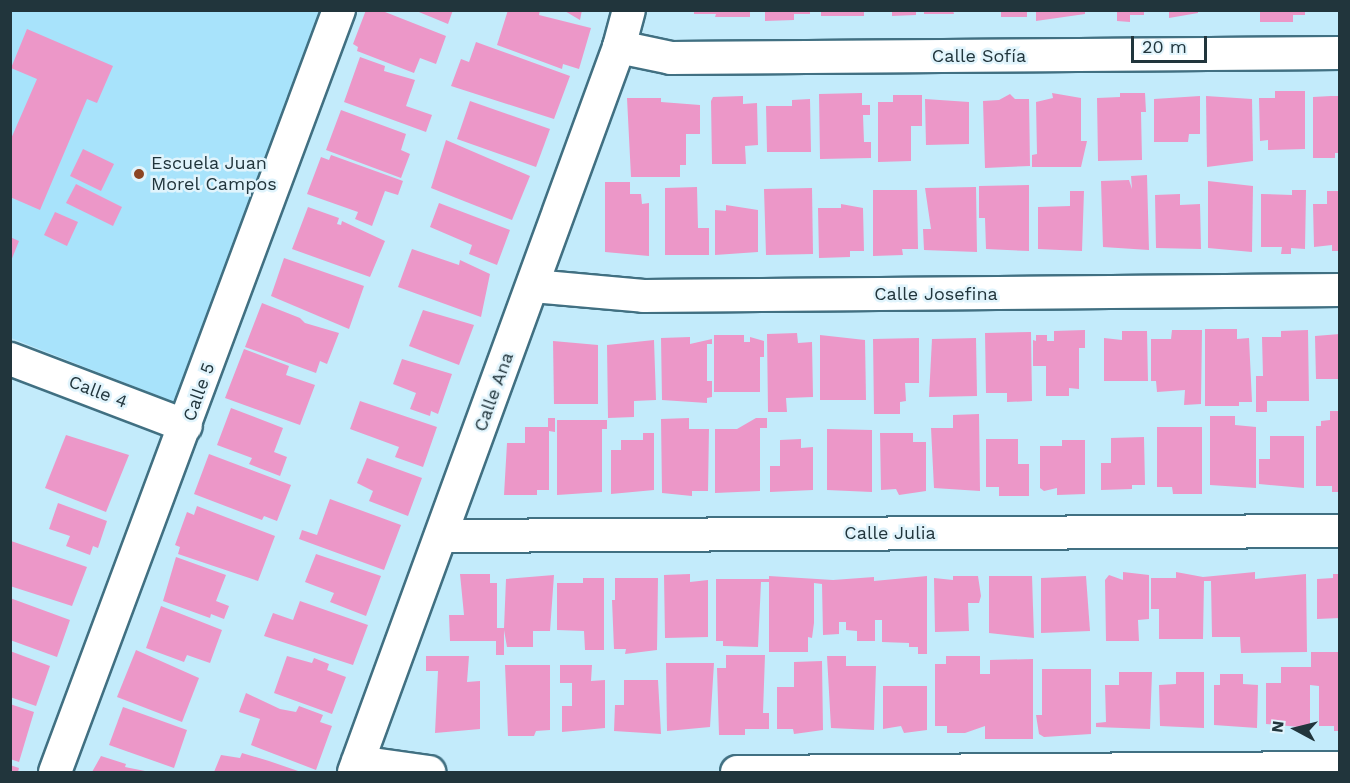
<!DOCTYPE html>
<meta charset="utf-8">
<style>
body{margin:0}
#map{position:relative;width:1350px;height:783px;overflow:hidden;background:#c3ebfb;font-family:"Work Sans",sans-serif}
div>[style]{position:absolute}
[style*='--x']{left:calc(var(--x)*1px);top:calc(var(--y)*1px);width:calc(var(--w)*1px);rotate:calc(var(--a)*1deg)}
.built>*{inset:0;background:#a8e3fb}
.building>*{inset:0;background:#ec97c8}
.roads{filter:drop-shadow(2px 0 #417082) drop-shadow(-2px 0 #417082) drop-shadow(0 2px #417082) drop-shadow(0 -2px #417082)}
.minor>*{height:32px;margin:-16px;padding:0 16px;transform-origin:16px;border-radius:16px;background:#fff}
.dots>*{width:16px;height:16px;translate:-50% -50%;box-sizing:border-box;border:3px solid #e1f4fc;border-radius:50%}
span{translate:-50% -50%;white-space:nowrap;text-align:center;line-height:1.15;-webkit-text-stroke:5px #e1f4fc;paint-order:stroke}
.street-label{font-size:18px;color:#21353c}
.poi-label{font-size:18px;color:#21353c}
.left{translate:0 -50%;text-align:left}
.frame{position:absolute;inset:0;border:12px solid #21353c;pointer-events:none}
.north{position:absolute;left:1266px;top:699px;width:60px;height:60px;-webkit-text-stroke:4px #e1f4fc;paint-order:stroke;rotate:277deg;font-size:16px;font-weight:700;line-height:24px;text-align:center;color:#21353c}
.north::after{content:'';display:block;margin:auto;width:21px;height:27px;background:#21353c;clip-path:polygon(50% 0,100% 100%,50% 72%,0 100%)}
.scale{position:absolute;left:1131px;top:36px;width:76px;height:27px;box-sizing:border-box;border:3px solid #21353c;border-top:0;padding-left:8px;font-size:18px;line-height:21px;white-space:nowrap;color:#21353c;-webkit-text-stroke:4px #e1f4fc;paint-order:stroke}
</style>
<div id="map">
<div class="built">
<div style="clip-path:polygon(10px 11px,325px 11px,184px 406px,11px 338px)"></div>
</div>
<div class="building">
<div style="clip-path:polygon(366px 10px,380px 10px,446px 36px,436px 64px,420px 58px,414px 73px,357px 51px,358px 47px,353px 44px)"></div>
<div style="clip-path:polygon(414px 10px,453px 10px,448px 24px)"></div>
<div style="clip-path:polygon(508px 10px,540px 10px,539px 15px,591px 28px,579px 69px,563px 64px,562px 69px,497px 45px)"></div>
<div style="clip-path:polygon(563px 10px,582px 10px,580px 20px)"></div>
<div style="clip-path:polygon(694px 10px,750px 10px,750px 17px,715px 17px,716px 14px,694px 14px)"></div>
<div style="clip-path:polygon(765px 10px,810px 10px,810px 14px,794px 14px,794px 20px,765px 21px)"></div>
<div style="clip-path:polygon(821px 10px,864px 10px,864px 16px,821px 16px)"></div>
<div style="clip-path:polygon(892px 10px,916px 10px,916px 15px,892px 16px)"></div>
<div style="clip-path:polygon(924px 10px,953px 10px,954px 14px,924px 14px)"></div>
<div style="clip-path:polygon(1001px 10px,1027px 10px,1027px 17px,1001px 17px)"></div>
<div style="clip-path:polygon(1036px 10px,1085px 10px,1085px 14px,1036px 21px)"></div>
<div style="clip-path:polygon(1117px 10px,1144px 10px,1144px 15px,1130px 15px,1130px 22px,1117px 21px)"></div>
<div style="clip-path:polygon(1169px 10px,1198px 10px,1198px 13px,1169px 18px)"></div>
<div style="clip-path:polygon(1260px 10px,1305px 10px,1305px 15px,1293px 15px,1293px 22px,1260px 22px)"></div>
<div style="clip-path:polygon(27px 29px,113px 66px,97px 103px,87px 99px,40px 210px,10px 197px,10px 141px,37px 79px,11px 68px)"></div>
<div style="clip-path:polygon(476px 42px,570px 76px,554px 119px,451px 86px,461px 59px,469px 62px)"></div>
<div style="clip-path:polygon(360px 57px,385px 66px,384px 71px,415px 80px,406px 106px,432px 115px,426px 132px,344px 102px)"></div>
<div style="clip-path:polygon(1275px 91px,1305px 91px,1305px 149px,1268px 150px,1268px 140px,1260px 141px,1259px 98px,1275px 98px)"></div>
<div style="clip-path:polygon(862px 93px,862px 105px,870px 105px,870px 115px,863px 115px,864px 142px,871px 142px,871px 158px,820px 159px,819px 94px)"></div>
<div style="clip-path:polygon(1052px 93px,1081px 98px,1081px 141px,1087px 141px,1081px 167px,1032px 167px,1032px 155px,1037px 154px,1036px 102px,1053px 98px)"></div>
<div style="clip-path:polygon(1120px 93px,1145px 93px,1146px 112px,1141px 112px,1142px 160px,1098px 161px,1097px 98px,1120px 97px)"></div>
<div style="clip-path:polygon(1010px 94px,1015px 99px,1029px 99px,1030px 166px,985px 168px,983px 101px,999px 100px)"></div>
<div style="clip-path:polygon(893px 95px,922px 95px,922px 126px,911px 126px,911px 161px,878px 162px,878px 102px,893px 102px)"></div>
<div style="clip-path:polygon(743px 96px,743px 104px,757px 103px,758px 145px,745px 146px,746px 164px,712px 164px,711px 101px,713px 97px)"></div>
<div style="clip-path:polygon(1200px 96px,1200px 134px,1189px 134px,1188px 142px,1154px 142px,1154px 99px)"></div>
<div style="clip-path:polygon(1206px 96px,1252px 99px,1253px 161px,1207px 167px)"></div>
<div style="clip-path:polygon(1331px 96px,1340px 96px,1340px 153px,1335px 153px,1335px 158px,1313px 158px,1313px 97px)"></div>
<div style="clip-path:polygon(627px 98px,661px 98px,661px 102px,700px 105px,700px 134px,686px 134px,686px 165px,680px 165px,680px 177px,631px 177px)"></div>
<div style="clip-path:polygon(810px 99px,811px 152px,767px 152px,766px 106px,792px 106px,792px 100px)"></div>
<div style="clip-path:polygon(925px 99px,969px 102px,969px 144px,926px 145px)"></div>
<div style="clip-path:polygon(470px 101px,550px 129px,536px 167px,457px 139px)"></div>
<div style="clip-path:polygon(341px 110px,406px 134px,401px 150px,410px 154px,401px 178px,326px 150px)"></div>
<div style="clip-path:polygon(446px 140px,530px 176px,512px 220px,431px 188px)"></div>
<div style="clip-path:polygon(83px 149px,114px 164px,101px 191px,70px 176px)"></div>
<div style="clip-path:polygon(331px 155px,403px 181px,398px 195px,385px 191px,372px 226px,355px 219px,358px 212px,307px 194px,321px 157px,329px 160px)"></div>
<div style="clip-path:polygon(1147px 175px,1149px 250px,1103px 247px,1101px 181px,1129px 180px,1132px 189px,1131px 176px)"></div>
<div style="clip-path:polygon(1208px 181px,1253px 186px,1252px 252px,1208px 248px)"></div>
<div style="clip-path:polygon(605px 182px,630px 182px,630px 194px,641px 194px,642px 204px,649px 203px,649px 256px,605px 252px)"></div>
<div style="clip-path:polygon(76px 184px,122px 207px,113px 226px,66px 203px)"></div>
<div style="clip-path:polygon(1029px 185px,1029px 251px,986px 249px,985px 218px,979px 218px,979px 186px)"></div>
<div style="clip-path:polygon(697px 187px,698px 228px,709px 228px,709px 255px,665px 255px,665px 188px)"></div>
<div style="clip-path:polygon(976px 187px,977px 252px,924px 250px,923px 229px,931px 229px,925px 188px)"></div>
<div style="clip-path:polygon(812px 188px,813px 254px,766px 255px,764px 189px)"></div>
<div style="clip-path:polygon(873px 190px,917px 190px,918px 249px,902px 249px,903px 255px,873px 256px)"></div>
<div style="clip-path:polygon(1292px 190px,1306px 190px,1305px 249px,1291px 248px,1291px 254px,1281px 254px,1282px 247px,1261px 247px,1261px 194px,1292px 195px)"></div>
<div style="clip-path:polygon(1070px 191px,1084px 191px,1082px 251px,1038px 249px,1038px 207px,1070px 206px)"></div>
<div style="clip-path:polygon(1327px 191px,1340px 191px,1340px 251px,1332px 251px,1332px 245px,1314px 247px,1313px 204px,1327px 204px)"></div>
<div style="clip-path:polygon(1180px 194px,1180px 205px,1200px 204px,1201px 249px,1156px 248px,1155px 195px)"></div>
<div style="clip-path:polygon(439px 203px,510px 230px,497px 265px,469px 254px,472px 245px,430px 227px)"></div>
<div style="clip-path:polygon(841px 204px,863px 208px,864px 251px,850px 251px,850px 257px,819px 258px,818px 208px,841px 208px)"></div>
<div style="clip-path:polygon(726px 205px,758px 210px,758px 252px,715px 255px,715px 210px,726px 211px)"></div>
<div style="clip-path:polygon(308px 207px,339px 218px,337px 224px,341px 225px,342px 221px,385px 241px,370px 277px,292px 249px)"></div>
<div style="clip-path:polygon(55px 212px,78px 222px,67px 246px,44px 235px)"></div>
<div style="clip-path:polygon(10px 237px,19px 241px,11px 261px,10px 261px)"></div>
<div style="clip-path:polygon(412px 249px,459px 265px,460px 260px,490px 274px,481px 317px,398px 287px)"></div>
<div style="clip-path:polygon(284px 258px,364px 286px,349px 329px,271px 296px)"></div>
<div style="clip-path:polygon(262px 303px,300px 318px,305px 323px,339px 333px,327px 364px,320px 361px,316px 373px,245px 347px)"></div>
<div style="clip-path:polygon(423px 310px,474px 325px,459px 365px,409px 346px)"></div>
<div style="clip-path:polygon(1205px 329px,1237px 329px,1237px 339px,1249px 338px,1252px 402px,1239px 402px,1239px 406px,1205px 406px)"></div>
<div style="clip-path:polygon(1085px 330px,1085px 348px,1079px 348px,1079px 389px,1069px 388px,1069px 396px,1046px 396px,1046px 366px,1033px 366px,1033px 340px,1036px 341px,1036px 335px,1047px 335px,1047px 341px,1054px 341px,1054px 331px)"></div>
<div style="clip-path:polygon(1172px 330px,1202px 330px,1201px 404px,1184px 405px,1185px 390px,1157px 392px,1156px 381px,1151px 381px,1151px 339px,1171px 339px)"></div>
<div style="clip-path:polygon(1308px 330px,1309px 401px,1267px 401px,1267px 412px,1256px 412px,1256px 376px,1263px 376px,1262px 337px,1281px 337px,1281px 331px)"></div>
<div style="clip-path:polygon(1122px 331px,1147px 331px,1148px 381px,1104px 381px,1104px 338px,1122px 340px)"></div>
<div style="clip-path:polygon(1031px 332px,1032px 401px,1007px 402px,1007px 393px,986px 393px,985px 333px)"></div>
<div style="clip-path:polygon(797px 333px,798px 343px,812px 342px,813px 397px,786px 398px,787px 412px,768px 412px,767px 334px)"></div>
<div style="clip-path:polygon(1340px 334px,1340px 379px,1316px 379px,1315px 336px)"></div>
<div style="clip-path:polygon(714px 335px,744px 335px,744px 342px,750px 342px,750px 337px,764px 341px,764px 357px,760px 357px,760px 392px,714px 392px)"></div>
<div style="clip-path:polygon(820px 335px,865px 340px,866px 400px,820px 400px)"></div>
<div style="clip-path:polygon(690px 337px,690px 344px,712px 339px,712px 344px,707px 344px,707px 381px,712px 381px,712px 397px,707px 398px,707px 403px,662px 400px,661px 338px)"></div>
<div style="clip-path:polygon(919px 338px,919px 383px,905px 383px,906px 401px,900px 402px,900px 414px,874px 414px,873px 339px)"></div>
<div style="clip-path:polygon(976px 338px,977px 396px,929px 397px,932px 339px)"></div>
<div style="clip-path:polygon(654px 340px,656px 400px,634px 401px,634px 417px,608px 418px,607px 345px)"></div>
<div style="clip-path:polygon(553px 341px,598px 345px,598px 404px,554px 404px)"></div>
<div style="clip-path:polygon(244px 349px,289px 366px,286px 375px,315px 385px,300px 425px,225px 398px)"></div>
<div style="clip-path:polygon(402px 359px,452px 374px,438px 414px,431px 411px,430px 416px,410px 409px,416px 393px,393px 384px)"></div>
<div style="clip-path:polygon(360px 401px,437px 427px,423px 467px,395px 457px,399px 447px,350px 429px)"></div>
<div style="clip-path:polygon(231px 408px,283px 428px,274px 452px,287px 457px,280px 476px,249px 464px,252px 458px,217px 445px)"></div>
<div style="clip-path:polygon(1330px 411px,1340px 411px,1340px 492px,1332px 492px,1332px 486px,1316px 486px,1316px 426px,1321px 426px,1321px 421px,1330px 420px)"></div>
<div style="clip-path:polygon(979px 414px,980px 491px,934px 488px,931px 428px,953px 428px,953px 415px)"></div>
<div style="clip-path:polygon(1210px 416px,1235px 416px,1235px 425px,1256px 427px,1256px 488px,1210px 485px)"></div>
<div style="clip-path:polygon(548px 418px,555px 418px,555px 432px,549px 431px,549px 490px,537px 490px,537px 495px,504px 495px,507px 443px,525px 443px,525px 427px,548px 427px)"></div>
<div style="clip-path:polygon(689px 418px,689px 429px,709px 429px,708px 491px,692px 491px,692px 496px,662px 493px,661px 419px)"></div>
<div style="clip-path:polygon(756px 418px,767px 418px,767px 428px,760px 428px,760px 491px,715px 493px,715px 429px,737px 429px)"></div>
<div style="clip-path:polygon(557px 420px,607px 420px,607px 429px,602px 429px,602px 492px,557px 495px)"></div>
<div style="clip-path:polygon(1157px 427px,1202px 427px,1202px 494px,1173px 494px,1172px 487px,1157px 487px)"></div>
<div style="clip-path:polygon(827px 429px,872px 430px,872px 492px,827px 490px)"></div>
<div style="clip-path:polygon(643px 433px,654px 433px,654px 490px,611px 494px,611px 450px,621px 450px,621px 440px,643px 440px)"></div>
<div style="clip-path:polygon(880px 433px,913px 433px,913px 442px,926px 442px,926px 491px,899px 495px,896px 489px,881px 490px)"></div>
<div style="clip-path:polygon(66px 435px,129px 455px,106px 512px,45px 488px)"></div>
<div style="clip-path:polygon(1270px 436px,1304px 436px,1304px 488px,1259px 484px,1259px 459px,1270px 459px)"></div>
<div style="clip-path:polygon(1144px 437px,1145px 485px,1132px 485px,1132px 489px,1101px 490px,1101px 463px,1111px 463px,1111px 438px)"></div>
<div style="clip-path:polygon(801px 439px,801px 448px,813px 447px,813px 490px,770px 492px,770px 466px,780px 466px,780px 440px)"></div>
<div style="clip-path:polygon(986px 439px,1018px 439px,1018px 464px,1029px 464px,1029px 496px,999px 496px,999px 487px,986px 487px)"></div>
<div style="clip-path:polygon(1062px 440px,1085px 440px,1085px 494px,1057px 495px,1057px 488px,1044px 491px,1040px 488px,1040px 446px,1062px 446px)"></div>
<div style="clip-path:polygon(209px 454px,291px 485px,277px 521px,264px 516px,262px 520px,194px 494px)"></div>
<div style="clip-path:polygon(367px 458px,422px 478px,408px 516px,369px 501px,373px 491px,357px 483px)"></div>
<div style="clip-path:polygon(330px 499px,401px 525px,384px 570px,299px 539px,302px 530px,317px 535px)"></div>
<div style="clip-path:polygon(58px 503px,107px 521px,98px 548px,93px 546px,90px 555px,66px 546px,70px 536px,49px 529px)"></div>
<div style="clip-path:polygon(197px 506px,275px 536px,258px 581px,178px 554px,180px 547px,175px 545px,187px 512px,194px 515px)"></div>
<div style="clip-path:polygon(11px 541px,87px 567px,72px 606px,10px 586px)"></div>
<div style="clip-path:polygon(316px 554px,381px 576px,366px 616px,330px 602px,334px 593px,305px 582px)"></div>
<div style="clip-path:polygon(176px 557px,226px 575px,216px 601px,229px 606px,224px 619px,211px 614px,210px 618px,163px 601px)"></div>
<div style="clip-path:polygon(1123px 572px,1149px 575px,1149px 619px,1138px 620px,1139px 641px,1106px 641px,1105px 580px,1109px 575px,1123px 580px)"></div>
<div style="clip-path:polygon(1176px 572px,1203px 577px,1255px 572px,1255px 579px,1306px 574px,1307px 652px,1241px 653px,1240px 637px,1212px 637px,1211px 581px,1204px 581px,1203px 639px,1159px 639px,1159px 609px,1151px 609px,1151px 578px,1176px 578px)"></div>
<div style="clip-path:polygon(460px 574px,490px 574px,490px 583px,497px 583px,497px 628px,504px 628px,506px 579px,554px 575px,550px 631px,533px 631px,533px 647px,507px 647px,504px 630px,504px 655px,496px 655px,496px 641px,450px 641px,449px 615px,464px 615px)"></div>
<div style="clip-path:polygon(690px 574px,690px 582px,708px 580px,708px 637px,665px 638px,664px 575px)"></div>
<div style="clip-path:polygon(1333px 574px,1340px 574px,1340px 618px,1317px 619px,1317px 579px,1333px 578px)"></div>
<div style="clip-path:polygon(769px 576px,833px 580px,874px 577px,874px 581px,927px 576px,927px 654px,918px 654px,918px 647px,909px 647px,909px 643px,882px 642px,882px 620px,875px 620px,875px 641px,857px 641px,857px 631px,846px 630px,846px 622px,839px 622px,839px 634px,823px 635px,822px 584px,814px 583px,814px 623px,812px 638px,808px 637px,808px 652px,769px 652px,769px 582px,761px 582px,758px 647px,723px 646px,723px 641px,716px 641px,716px 579px,769px 579px)"></div>
<div style="clip-path:polygon(953px 576px,978px 576px,981px 596px,979px 603px,968px 603px,969px 631px,935px 632px,934px 578px,953px 580px)"></div>
<div style="clip-path:polygon(989px 576px,1032px 576px,1034px 638px,989px 633px)"></div>
<div style="clip-path:polygon(1086px 576px,1090px 631px,1041px 633px,1041px 578px)"></div>
<div style="clip-path:polygon(583px 578px,604px 578px,604px 650px,585px 650px,584px 631px,557px 630px,557px 583px,583px 583px)"></div>
<div style="clip-path:polygon(615px 578px,658px 578px,657px 650px,625px 654px,626px 649px,614px 649px,612px 600px,615px 600px)"></div>
<div style="clip-path:polygon(10px 598px,70px 620px,57px 657px,10px 640px)"></div>
<div style="clip-path:polygon(300px 601px,368px 625px,353px 665px,264px 636px,273px 613px,293px 620px)"></div>
<div style="clip-path:polygon(161px 606px,222px 630px,210px 663px,187px 655px,184px 662px,146px 648px)"></div>
<div style="clip-path:polygon(136px 650px,199px 678px,182px 722px,117px 697px)"></div>
<div style="clip-path:polygon(10px 651px,50px 666px,36px 706px,10px 697px)"></div>
<div style="clip-path:polygon(1311px 652px,1340px 652px,1340px 731px,1334px 731px,1334px 726px,1319px 726px,1319px 686px,1310px 685px,1310px 728px,1266px 724px,1266px 683px,1281px 683px,1281px 667px,1311px 667px)"></div>
<div style="clip-path:polygon(726px 655px,765px 655px,763px 713px,769px 713px,769px 729px,745px 729px,745px 735px,719px 735px,717px 668px,726px 668px)"></div>
<div style="clip-path:polygon(287px 656px,312px 663px,314px 658px,329px 664px,327px 670px,346px 677px,332px 714px,274px 693px)"></div>
<div style="clip-path:polygon(426px 656px,469px 656px,467px 682px,480px 681px,480px 729px,435px 733px,438px 671px,426px 671px)"></div>
<div style="clip-path:polygon(827px 656px,846px 656px,846px 666px,876px 666px,874px 730px,831px 728px)"></div>
<div style="clip-path:polygon(946px 656px,980px 656px,980px 674px,990px 674px,990px 660px,1033px 659px,1033px 739px,985px 739px,985px 726px,965px 733px,947px 733px,947px 726px,935px 726px,935px 664px,946px 664px)"></div>
<div style="clip-path:polygon(822px 661px,823px 730px,794px 734px,793px 729px,777px 729px,777px 687px,794px 687px,794px 662px)"></div>
<div style="clip-path:polygon(666px 663px,714px 663px,710px 727px,667px 731px)"></div>
<div style="clip-path:polygon(505px 665px,550px 665px,550px 730px,536px 731px,534px 736px,508px 736px)"></div>
<div style="clip-path:polygon(560px 665px,592px 665px,591px 681px,605px 680px,605px 728px,562px 732px,562px 706px,572px 706px,572px 683px,560px 683px)"></div>
<div style="clip-path:polygon(1042px 669px,1091px 669px,1091px 734px,1044px 737px,1039px 734px,1036px 715px,1042px 715px)"></div>
<div style="clip-path:polygon(1119px 672px,1152px 672px,1150px 729px,1096px 727px,1096px 723px,1106px 722px,1105px 685px,1119px 685px)"></div>
<div style="clip-path:polygon(1176px 672px,1204px 672px,1204px 728px,1160px 726px,1159px 685px,1176px 684px)"></div>
<div style="clip-path:polygon(1220px 674px,1243px 674px,1243px 684px,1258px 685px,1257px 728px,1214px 725px,1214px 685px,1220px 685px)"></div>
<div style="clip-path:polygon(624px 680px,658px 680px,661px 734px,614px 731px,615px 705px,624px 705px)"></div>
<div style="clip-path:polygon(883px 686px,927px 686px,927px 730px,904px 733px,901px 726px,883px 729px)"></div>
<div style="clip-path:polygon(246px 693px,280px 709px,296px 712px,299px 706px,323px 715px,320px 722px,332px 726px,316px 770px,251px 745px,260px 719px,239px 712px)"></div>
<div style="clip-path:polygon(10px 704px,34px 712px,19px 762px,10px 759px)"></div>
<div style="clip-path:polygon(123px 707px,187px 730px,174px 768px,109px 745px)"></div>
<div style="clip-path:polygon(242px 753px,269px 761px,301px 772px,214px 772px,221px 755px,240px 758px)"></div>
<div style="clip-path:polygon(101px 756px,126px 764px,125px 767px,150px 772px,92px 772px)"></div>
<div style="clip-path:polygon(10px 765px,19px 768px,18px 772px,10px 772px)"></div>
</div>
<div class="roads">
<div class="minor">
<div style="--x:619;--y:47;--w:53;--a:11.9"></div>
<div style="--x:671;--y:58;--w:669;--a:-0.43"></div>
<div style="--x:533;--y:286;--w:111;--a:5.1"></div>
<div style="--x:644;--y:296;--w:696;--a:-0.49"></div>
<div style="--x:10;--y:359;--w:188;--a:20.8"></div>
<div style="--x:441;--y:536;--w:899;--a:-0.32"></div>
<div style="--x:358;--y:762;--w:72;--a:8"></div>
<div style="--x:55;--y:772;--w:813;--a:-69.56"></div>
<div style="--x:354;--y:772;--w:772;--a:-69.92"></div>
<div style="--x:619;--y:47;--w:38;--a:-75"></div>
<div style="--x:737;--y:772;--w:603;--a:-0.38"></div>
</div>
</div>
<div class="dots">
<div style="left:139px;top:174px;background:#8c4523"></div>
</div>
<div class="street-label">
<span style="left:979px;top:56px">Calle Sofía</span>
<span style="left:936px;top:294px">Calle Josefina</span>
<span style="left:98px;top:392px;rotate:21deg">Calle 4</span>
<span style="left:199px;top:392px;rotate:-70deg">Calle 5</span>
<span style="left:494px;top:392px;rotate:-70deg">Calle Ana</span>
<span style="left:890px;top:533px">Calle Julia</span>
</div>
<div class="poi-label">
<span class="left" style="left:151px;top:174px">Escuela Juan<br>Morel Campos</span>
</div>
<div class="frame"></div>
<div class="north">N</div>
<div class="scale">20 m</div>
</div>
